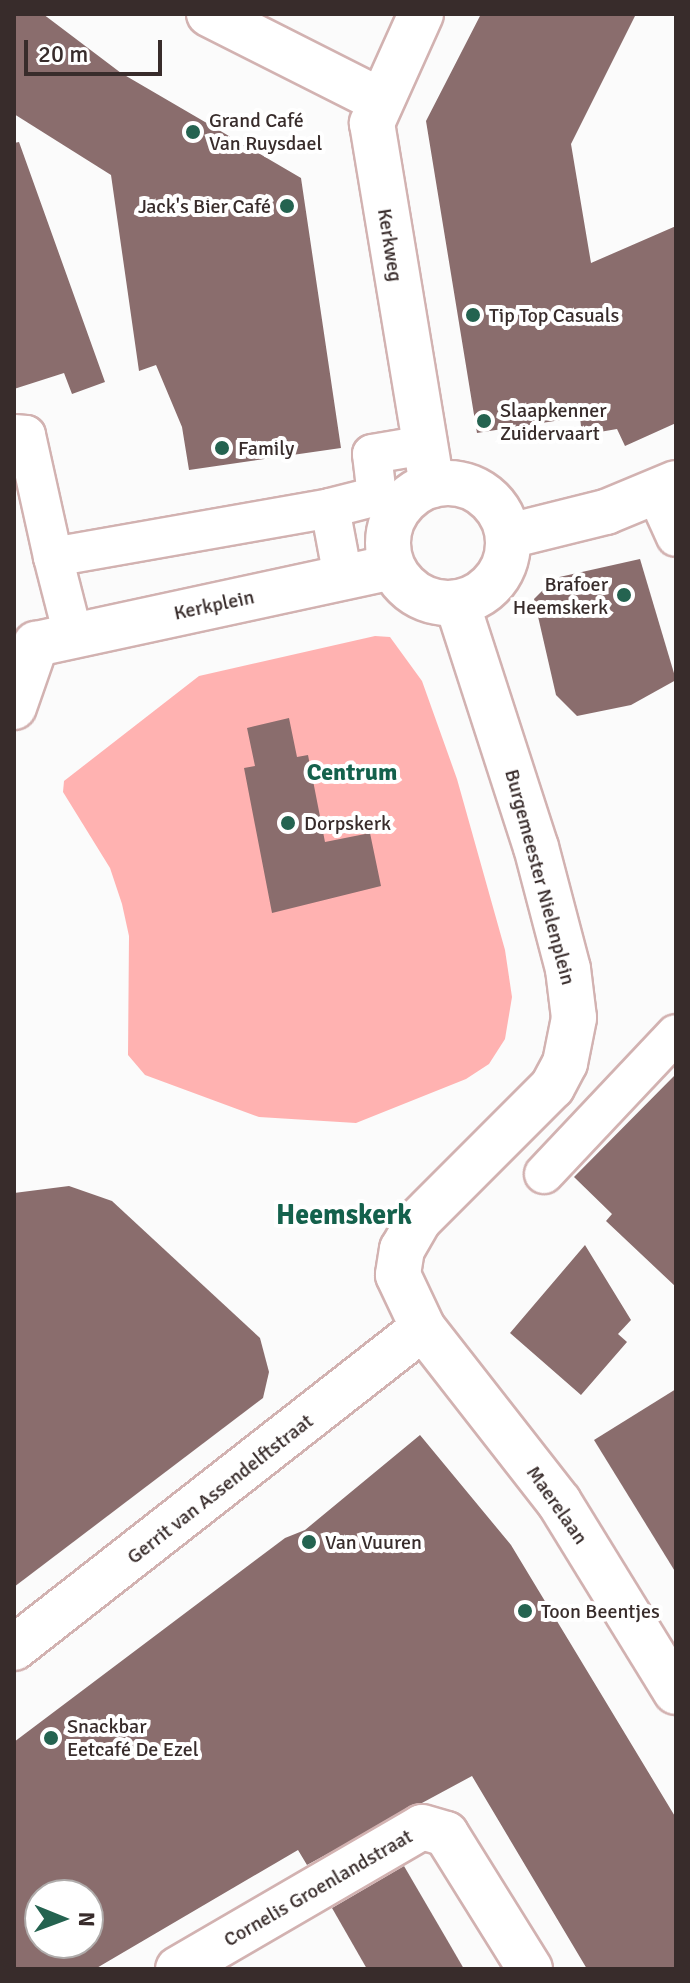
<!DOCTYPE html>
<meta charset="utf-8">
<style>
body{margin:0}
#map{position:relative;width:690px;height:1983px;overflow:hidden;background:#fbfbfb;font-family:Signika,sans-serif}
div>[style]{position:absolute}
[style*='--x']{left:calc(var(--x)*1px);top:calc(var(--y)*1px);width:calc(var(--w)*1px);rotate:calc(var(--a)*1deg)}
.green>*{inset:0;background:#ffb2b1}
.building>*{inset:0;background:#8a6d6d}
.roads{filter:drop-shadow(2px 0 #d2b2b1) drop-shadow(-2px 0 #d2b2b1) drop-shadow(0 2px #d2b2b1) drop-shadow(0 -2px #d2b2b1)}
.pedestrian>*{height:38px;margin:-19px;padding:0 19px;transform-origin:19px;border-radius:19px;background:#fff}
.minor>*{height:44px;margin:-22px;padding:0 22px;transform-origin:22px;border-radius:22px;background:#fff}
.minor>.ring{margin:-22px;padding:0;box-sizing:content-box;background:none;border:44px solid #fff;border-radius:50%}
.dots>*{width:22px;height:22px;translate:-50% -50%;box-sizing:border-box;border:4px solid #fff;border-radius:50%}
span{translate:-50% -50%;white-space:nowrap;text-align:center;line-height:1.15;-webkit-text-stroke:8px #fff;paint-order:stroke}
.poi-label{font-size:20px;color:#382c2b}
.left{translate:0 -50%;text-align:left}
.right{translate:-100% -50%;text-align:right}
.street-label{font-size:20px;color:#382c2b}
.quarter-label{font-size:24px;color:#14614c;font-weight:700}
.district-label{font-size:28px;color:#14614c;font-weight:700}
.frame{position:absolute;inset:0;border:16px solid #382c2b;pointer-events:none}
.north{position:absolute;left:24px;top:1879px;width:80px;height:80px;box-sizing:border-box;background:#fff;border:2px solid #afabaa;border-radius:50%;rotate:91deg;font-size:22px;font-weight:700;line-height:32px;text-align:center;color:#382c2b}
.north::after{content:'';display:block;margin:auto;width:28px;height:36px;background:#246350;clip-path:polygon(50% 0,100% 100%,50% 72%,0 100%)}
.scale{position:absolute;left:24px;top:40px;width:138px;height:36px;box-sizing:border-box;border:4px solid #382c2b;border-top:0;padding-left:10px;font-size:24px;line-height:28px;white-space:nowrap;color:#382c2b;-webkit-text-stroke:6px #fff;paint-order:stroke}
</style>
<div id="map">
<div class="green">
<div style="clip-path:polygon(375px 636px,390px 637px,422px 681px,457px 779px,505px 950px,512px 997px,505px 1039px,489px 1064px,466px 1079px,356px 1123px,259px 1117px,145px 1075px,128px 1055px,129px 936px,122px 904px,110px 868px,63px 792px,64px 781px,199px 676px)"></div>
</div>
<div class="building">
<div style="clip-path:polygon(14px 14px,43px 14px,121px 73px,301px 178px,341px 448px,189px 470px,182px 427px,156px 365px,139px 371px,111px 175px,14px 114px)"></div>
<div style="clip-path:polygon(481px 14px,636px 14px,571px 144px,591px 263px,676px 226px,676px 423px,625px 446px,617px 429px,582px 435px,580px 417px,477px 433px,426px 121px)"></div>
<div style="clip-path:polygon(19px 142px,105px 382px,72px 394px,64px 373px,14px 389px,14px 143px)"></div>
<div style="clip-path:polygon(640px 559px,676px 680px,631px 705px,577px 716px,556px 695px,534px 599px,555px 578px)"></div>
<div style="clip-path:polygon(289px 718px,297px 757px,308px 755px,325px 842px,370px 833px,381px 886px,272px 913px,244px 768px,255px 766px,247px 728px)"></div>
<div style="clip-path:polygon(676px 1074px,676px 1287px,606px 1221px,612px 1214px,574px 1177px)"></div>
<div style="clip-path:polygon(69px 1186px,112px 1201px,260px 1338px,269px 1372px,263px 1398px,14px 1587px,14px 1193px)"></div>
<div style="clip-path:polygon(585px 1245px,631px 1320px,618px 1334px,627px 1342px,581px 1395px,510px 1333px)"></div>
<div style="clip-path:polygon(676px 1389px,676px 1573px,594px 1440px)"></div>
<div style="clip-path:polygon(evenodd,420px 1435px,511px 1545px,676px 1818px,676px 1969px,587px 1969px,472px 1776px,307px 1865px,298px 1850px,95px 1969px,14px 1969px,14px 1742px,285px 1538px,305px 1530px,420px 1435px,40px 1895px,88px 1895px,88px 1943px,40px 1943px,40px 1895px)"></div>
<div style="clip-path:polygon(404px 1866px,446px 1938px,464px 1969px,367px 1969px,332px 1908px)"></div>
</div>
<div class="roads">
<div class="pedestrian">
<div style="--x:14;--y:434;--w:12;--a:5"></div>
<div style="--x:26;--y:435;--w:125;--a:77.5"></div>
<div style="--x:53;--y:557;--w:281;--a:-10"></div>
<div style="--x:656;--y:493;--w:48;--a:65.6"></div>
<div style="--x:53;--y:557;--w:81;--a:75.6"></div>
<div style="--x:343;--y:577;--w:70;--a:-100.7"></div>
<div style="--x:330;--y:508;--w:49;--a:-14.3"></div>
<div style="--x:377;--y:496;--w:42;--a:-96.8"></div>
<div style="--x:372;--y:454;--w:54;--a:-9.6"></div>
<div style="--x:544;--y:1174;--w:192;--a:-46.7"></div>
</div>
<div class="minor">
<div style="--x:209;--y:14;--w:191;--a:26.8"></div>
<div style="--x:421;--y:14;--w:120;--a:114.2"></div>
<div style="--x:372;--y:123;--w:367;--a:80.6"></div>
<div class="ring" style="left:388px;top:483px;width:76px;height:76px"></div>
<div style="--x:509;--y:536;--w:100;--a:-13.9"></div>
<div style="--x:606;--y:512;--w:76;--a:-22.5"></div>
<div style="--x:457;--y:603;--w:256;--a:72.1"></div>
<div style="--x:536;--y:847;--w:126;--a:75.3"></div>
<div style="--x:568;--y:969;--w:49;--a:83"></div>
<div style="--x:574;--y:1018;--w:46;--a:101.3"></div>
<div style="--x:565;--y:1063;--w:27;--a:118"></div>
<div style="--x:552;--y:1087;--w:188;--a:135"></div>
<div style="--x:419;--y:1220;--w:34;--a:120"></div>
<div style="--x:402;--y:1249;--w:26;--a:99"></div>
<div style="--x:398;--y:1275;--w:59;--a:64.7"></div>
<div style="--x:423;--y:1328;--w:221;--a:52"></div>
<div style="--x:559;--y:1502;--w:223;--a:58.4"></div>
<div style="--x:36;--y:644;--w:364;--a:-12.2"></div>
<div style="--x:14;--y:707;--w:67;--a:-70.8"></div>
<div style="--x:14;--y:1648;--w:519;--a:-38.04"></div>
<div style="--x:178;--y:1969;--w:282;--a:-30.2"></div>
<div style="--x:422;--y:1827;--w:25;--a:16"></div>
<div style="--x:446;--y:1834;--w:159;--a:58.1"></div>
</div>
</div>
<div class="dots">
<div style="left:193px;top:132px;background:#246350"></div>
<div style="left:287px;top:206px;background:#246350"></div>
<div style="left:473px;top:315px;background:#246350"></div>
<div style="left:484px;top:421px;background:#246350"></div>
<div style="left:222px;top:448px;background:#246350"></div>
<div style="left:624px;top:595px;background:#246350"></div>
<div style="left:288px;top:823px;background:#246350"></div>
<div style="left:309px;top:1542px;background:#246350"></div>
<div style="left:525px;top:1611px;background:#246350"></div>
<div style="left:51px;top:1738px;background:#246350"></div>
</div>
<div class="poi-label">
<span class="left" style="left:209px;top:132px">Grand Café<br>Van Ruysdael</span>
<span class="right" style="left:271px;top:206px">Jack's Bier Café</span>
<span class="left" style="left:489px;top:315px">Tip Top Casuals</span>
<span class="left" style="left:500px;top:422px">Slaapkenner<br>Zuidervaart</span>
<span class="left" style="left:238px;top:448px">Family</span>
<span class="right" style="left:608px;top:596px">Brafoer<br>Heemskerk</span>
<span class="left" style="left:304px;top:823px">Dorpskerk</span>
<span class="left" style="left:325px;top:1542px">Van Vuuren</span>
<span class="left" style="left:541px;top:1611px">Toon Beentjes</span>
<span class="left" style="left:67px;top:1738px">Snackbar<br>Eetcafé De Ezel</span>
</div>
<div class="street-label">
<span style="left:390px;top:245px;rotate:81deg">Kerkweg</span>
<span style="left:214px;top:605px;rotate:-12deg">Kerkplein</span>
<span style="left:540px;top:877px;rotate:75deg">Burgemeester Nielenplein</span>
<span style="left:220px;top:1489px;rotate:-38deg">Gerrit van Assendelftstraat</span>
<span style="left:557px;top:1505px;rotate:55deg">Maerelaan</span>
<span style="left:318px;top:1888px;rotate:-30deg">Cornelis Groenlandstraat</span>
</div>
<div class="quarter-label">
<span style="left:352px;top:773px">Centrum</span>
</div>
<div class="district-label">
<span style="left:344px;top:1215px">Heemskerk</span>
</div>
<div class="frame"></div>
<div class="north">N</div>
<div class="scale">20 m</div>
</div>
